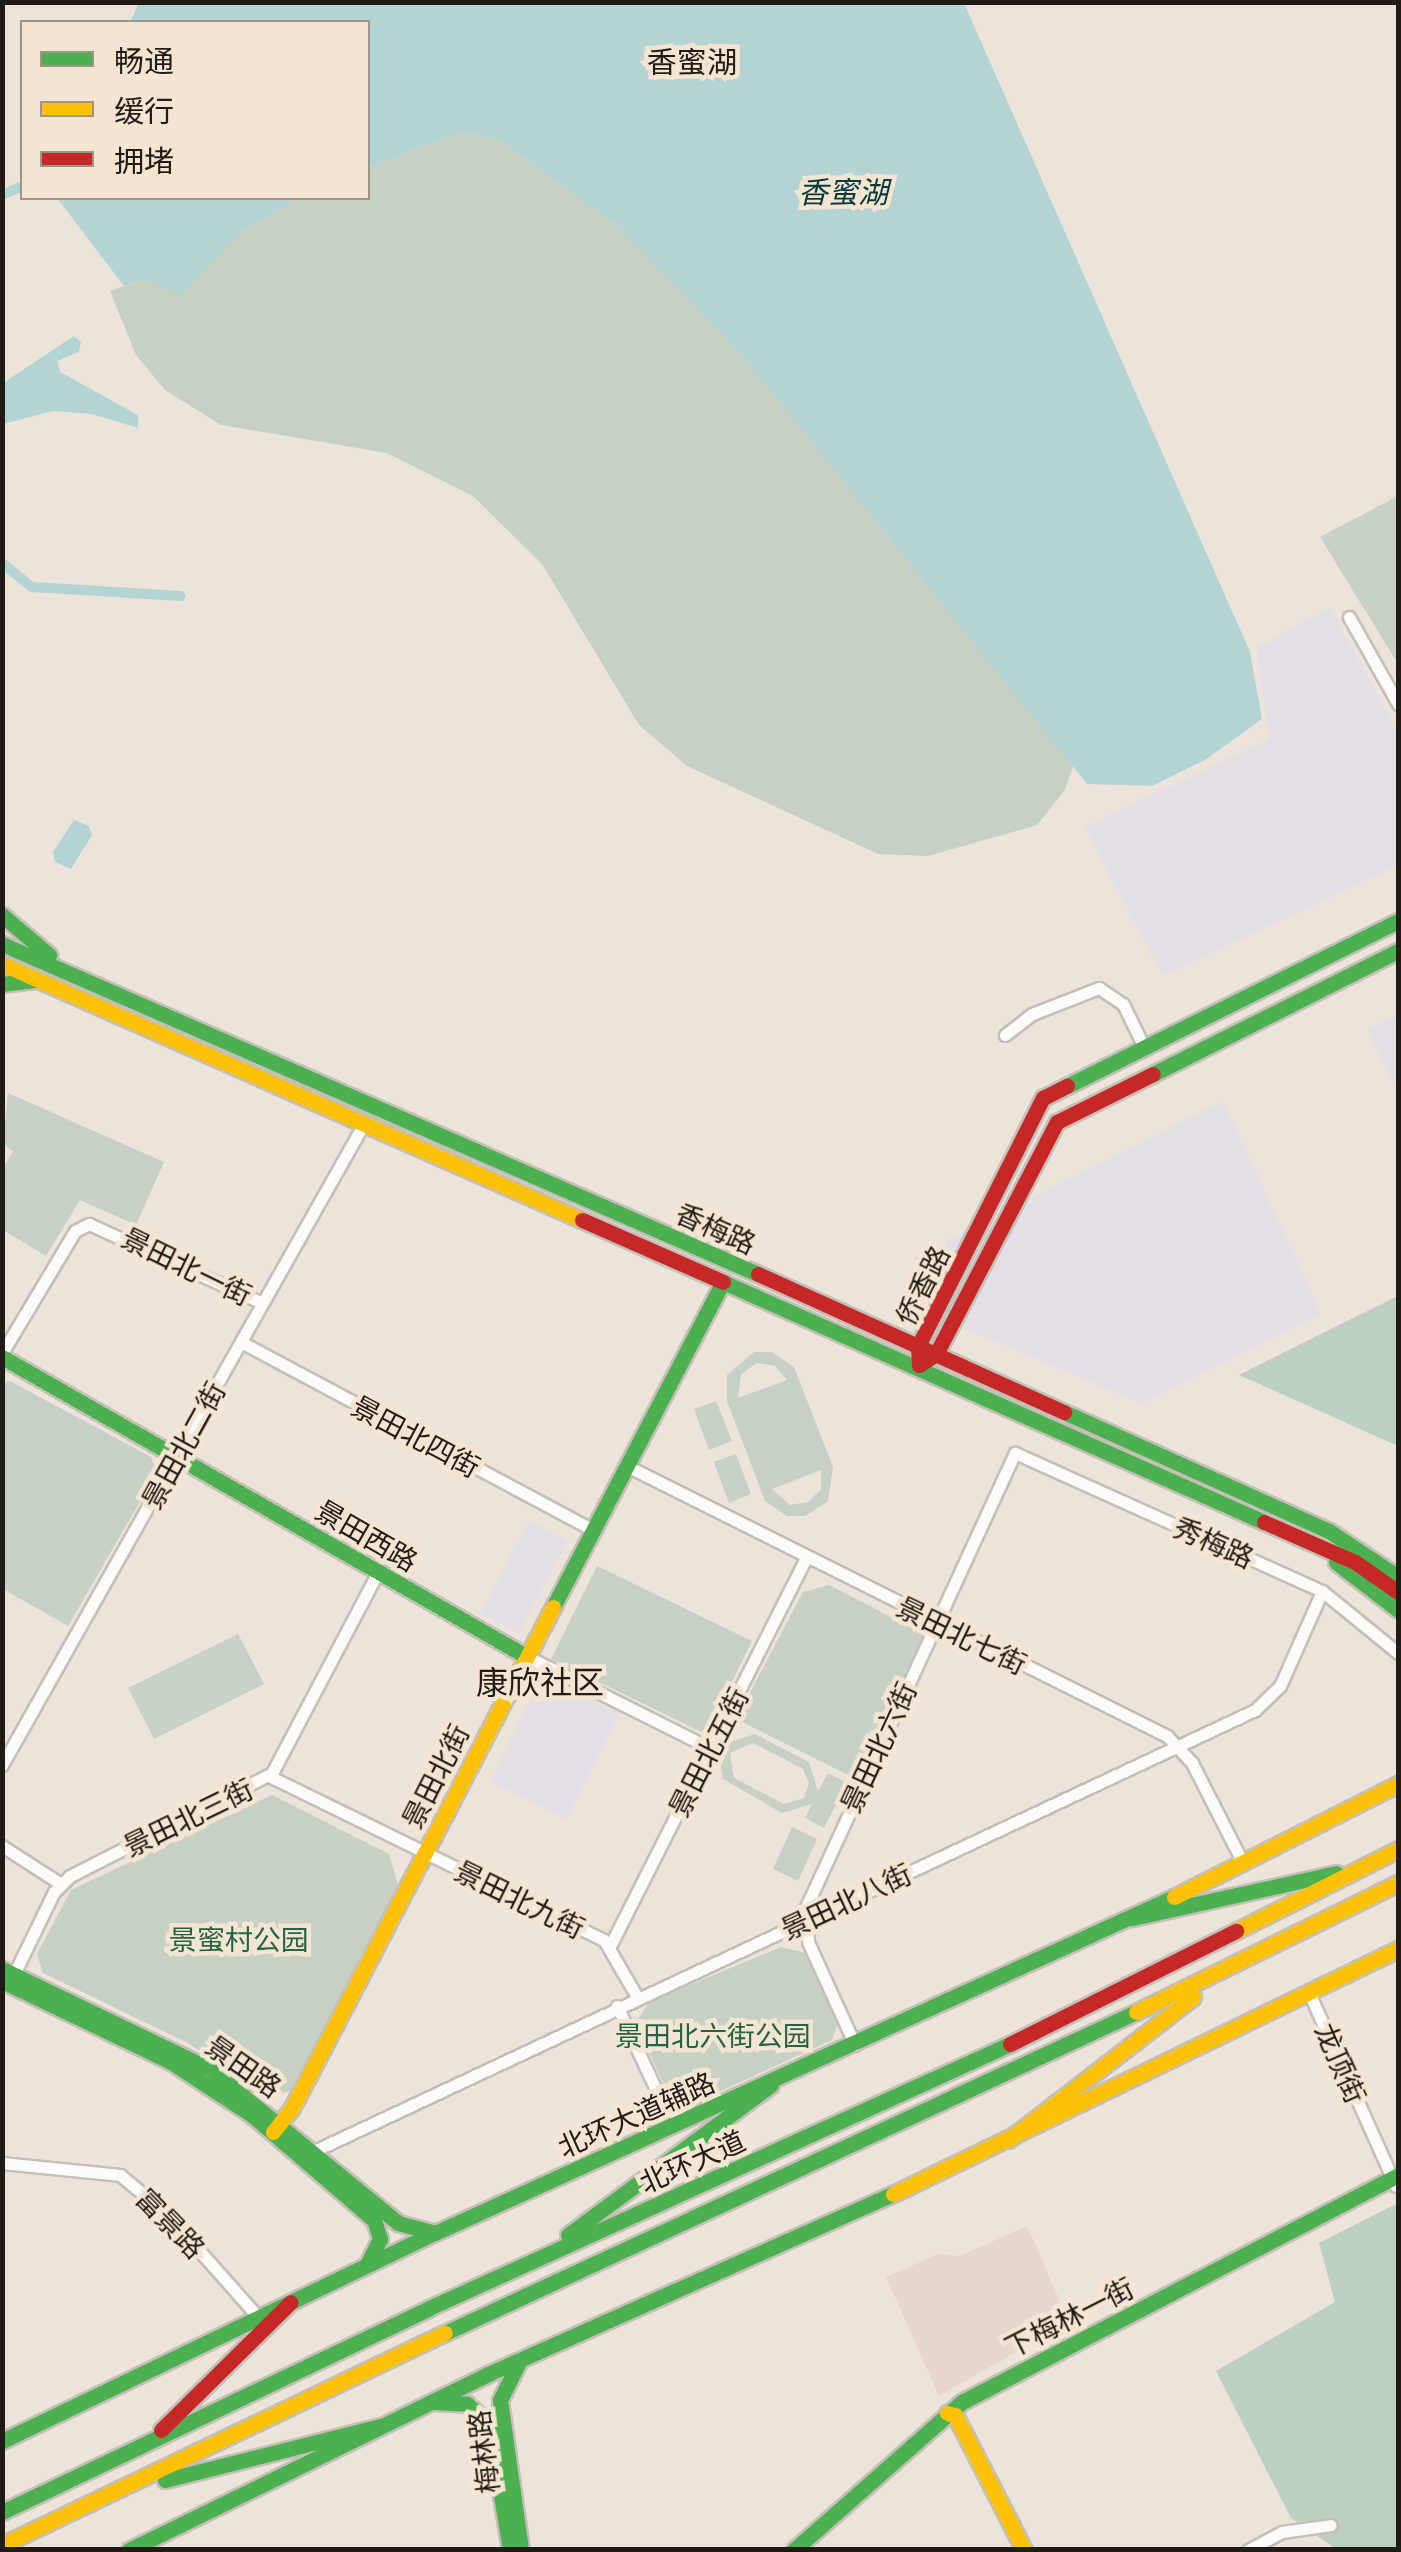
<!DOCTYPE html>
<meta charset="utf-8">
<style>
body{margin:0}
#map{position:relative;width:1401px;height:2552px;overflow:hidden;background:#ece4db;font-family:Barlow,"Noto Sans SC",sans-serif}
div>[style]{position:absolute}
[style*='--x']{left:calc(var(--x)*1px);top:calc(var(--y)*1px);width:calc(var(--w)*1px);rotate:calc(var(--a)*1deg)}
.commercial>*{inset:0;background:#e4dee7}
.industrial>*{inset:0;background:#e7d5ce}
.green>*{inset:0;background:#c6d0c3}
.forest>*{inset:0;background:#bdcfbe}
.water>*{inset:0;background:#b3d4d2}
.canal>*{height:10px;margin:-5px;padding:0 5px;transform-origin:5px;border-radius:5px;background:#b3d4d2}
.roads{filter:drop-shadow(2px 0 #c4bfb7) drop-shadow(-2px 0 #c4bfb7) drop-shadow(0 2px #c4bfb7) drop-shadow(0 -2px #c4bfb7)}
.street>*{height:11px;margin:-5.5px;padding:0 5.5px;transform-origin:5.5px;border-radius:5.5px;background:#fcfbfa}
.fast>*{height:15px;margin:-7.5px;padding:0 7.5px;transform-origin:7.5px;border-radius:7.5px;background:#4caf50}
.slow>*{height:15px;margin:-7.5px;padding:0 7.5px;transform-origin:7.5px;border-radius:7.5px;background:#ffc107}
.jam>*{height:15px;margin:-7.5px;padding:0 7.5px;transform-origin:7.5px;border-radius:7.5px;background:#c62828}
span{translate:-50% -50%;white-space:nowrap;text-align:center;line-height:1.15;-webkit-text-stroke:9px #f4e5d3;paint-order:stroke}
.street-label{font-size:28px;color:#211b15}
.park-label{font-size:28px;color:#256344}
.neighbourhood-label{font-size:30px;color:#211b15}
.water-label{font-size:30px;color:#093a3c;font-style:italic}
.quarter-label{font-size:32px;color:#211b15}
.frame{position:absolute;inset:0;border:5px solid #211b15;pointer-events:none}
.legend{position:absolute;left:20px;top:20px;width:350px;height:180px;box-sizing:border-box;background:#f4e5d3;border:2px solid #a09487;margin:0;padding:12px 18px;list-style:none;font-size:30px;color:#211b15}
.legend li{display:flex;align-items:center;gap:20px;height:50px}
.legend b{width:50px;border:2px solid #a09487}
</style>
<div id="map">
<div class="commercial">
<div style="clip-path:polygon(1330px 607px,1398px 733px,1398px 865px,1163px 976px,1085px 827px,1269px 739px,1257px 648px)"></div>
<div style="clip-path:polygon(1398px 1014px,1398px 1091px,1367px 1030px)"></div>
<div style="clip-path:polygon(1223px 1101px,1321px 1314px,1142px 1403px,947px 1321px,914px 1257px)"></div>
<div style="clip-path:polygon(529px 1521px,568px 1541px,518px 1634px,481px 1612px)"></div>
<div style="clip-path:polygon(543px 1675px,620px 1713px,567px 1819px,490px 1782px)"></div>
</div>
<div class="industrial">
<div style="clip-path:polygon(1027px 2226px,1069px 2322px,939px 2396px,886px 2277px,939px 2254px,960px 2256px)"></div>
</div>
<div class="green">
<div style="clip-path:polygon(461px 132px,496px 138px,618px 226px,743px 356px,1073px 766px,1065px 790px,1037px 825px,928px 856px,878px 854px,687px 766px,639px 725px,542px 564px,473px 496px,387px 453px,221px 425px,165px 390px,136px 355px,110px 291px,145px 279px,181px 294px,241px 232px,298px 199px,368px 198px,368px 168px)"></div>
<div style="clip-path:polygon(1398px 496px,1398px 664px,1320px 537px)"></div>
<div style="clip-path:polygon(8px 1093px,164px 1162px,136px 1225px,80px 1200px,46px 1256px,3px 1230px,3px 1168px,13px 1151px,3px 1144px)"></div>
<div style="clip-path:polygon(evenodd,754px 1352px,772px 1352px,794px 1367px,833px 1467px,828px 1501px,805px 1516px,787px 1516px,765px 1501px,727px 1401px,727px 1375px,754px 1352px,757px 1363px,775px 1366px,787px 1380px,738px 1398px,741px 1374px,757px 1363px,754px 1352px,821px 1470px,821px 1489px,808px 1502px,790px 1505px,772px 1489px,821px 1470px)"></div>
<div style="clip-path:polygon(10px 1381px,151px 1457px,157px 1472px,68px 1626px,3px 1589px,2px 1383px)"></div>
<div style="clip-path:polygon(716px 1401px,732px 1441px,709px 1450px,694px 1409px)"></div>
<div style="clip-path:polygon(736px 1454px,751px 1494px,729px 1503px,714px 1462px)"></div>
<div style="clip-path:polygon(597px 1566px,752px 1641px,706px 1734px,551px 1659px)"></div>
<div style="clip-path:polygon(829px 1585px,924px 1634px,858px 1780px,736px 1719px,803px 1592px)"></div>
<div style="clip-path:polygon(238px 1634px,264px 1684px,154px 1739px,128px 1688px)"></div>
<div style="clip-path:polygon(evenodd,755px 1734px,809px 1762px,818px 1791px,828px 1773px,847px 1783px,824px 1828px,805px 1818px,812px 1804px,782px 1813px,723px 1779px,719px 1757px,727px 1743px,755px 1734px,753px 1743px,803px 1769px,809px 1783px,804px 1798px,784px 1804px,734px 1778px,730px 1753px,753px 1743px)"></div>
<div style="clip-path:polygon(272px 1795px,389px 1854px,398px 1885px,291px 2091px,266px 2097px,188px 2043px,43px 1973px,37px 1954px,71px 1890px)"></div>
<div style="clip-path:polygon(792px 1827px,817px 1839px,798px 1881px,773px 1869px)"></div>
<div style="clip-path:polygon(781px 1947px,806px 1953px,838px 2024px,832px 2040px,688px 2106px,672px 2103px,636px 2023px,649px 2002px)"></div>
</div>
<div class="forest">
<div style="clip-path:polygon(1398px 1296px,1398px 1446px,1239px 1375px,1329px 1330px)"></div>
<div style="clip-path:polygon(1398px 2203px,1398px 2549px,1336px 2549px,1291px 2518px,1216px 2371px,1335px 2302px,1319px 2243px)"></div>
</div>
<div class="water">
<div style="clip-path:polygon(139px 3px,964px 3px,1250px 652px,1262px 719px,1205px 760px,1152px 786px,1087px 784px,743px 356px,618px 226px,496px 138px,461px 132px,368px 168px,368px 22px,130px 22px)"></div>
<div style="clip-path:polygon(57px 198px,300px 198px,241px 232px,181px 295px,145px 279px,124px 286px)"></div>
<div style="clip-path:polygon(74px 336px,81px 342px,79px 352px,57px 361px,60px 372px,138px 415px,138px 428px,92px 414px,53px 411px,3px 424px,3px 383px)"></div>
<div style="clip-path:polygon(74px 820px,89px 826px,92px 835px,71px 869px,55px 862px,53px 852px)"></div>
</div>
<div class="canal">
<div style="--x:2;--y:195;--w:22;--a:-24"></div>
<div style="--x:2;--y:563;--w:38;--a:39"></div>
<div style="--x:32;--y:587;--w:149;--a:3.5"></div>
</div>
<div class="roads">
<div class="street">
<div style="--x:1349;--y:617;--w:100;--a:60.6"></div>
<div style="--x:1005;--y:1035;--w:34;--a:-38"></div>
<div style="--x:1032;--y:1014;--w:72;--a:-21.2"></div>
<div style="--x:1099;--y:988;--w:29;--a:34"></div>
<div style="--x:1123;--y:1004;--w:48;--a:64"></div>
<div style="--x:241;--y:1342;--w:397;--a:28.1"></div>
<div style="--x:2;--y:1353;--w:142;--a:-59.1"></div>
<div style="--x:75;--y:1231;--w:16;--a:-27"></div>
<div style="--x:89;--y:1224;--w:190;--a:24.5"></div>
<div style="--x:625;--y:1465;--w:606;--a:26.57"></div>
<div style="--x:1167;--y:1736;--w:37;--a:47"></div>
<div style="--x:1192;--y:1763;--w:112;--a:63"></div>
<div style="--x:524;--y:1655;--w:208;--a:26.6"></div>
<div style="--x:2;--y:1765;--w:735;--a:-60.57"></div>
<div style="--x:269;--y:1776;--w:373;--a:26.1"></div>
<div style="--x:604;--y:1940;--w:66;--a:59.9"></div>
<div style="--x:2;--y:1846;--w:70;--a:32.8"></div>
<div style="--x:610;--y:1946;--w:435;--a:-63.2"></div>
<div style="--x:14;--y:1974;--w:91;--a:-64"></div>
<div style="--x:54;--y:1892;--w:23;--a:-45"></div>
<div style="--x:70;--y:1876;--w:227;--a:-27"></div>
<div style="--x:272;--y:1773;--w:229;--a:-62.2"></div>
<div style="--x:1310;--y:1995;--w:209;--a:65.8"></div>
<div style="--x:617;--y:2006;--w:114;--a:65"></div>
<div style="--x:665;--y:2109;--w:24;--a:22"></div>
<div style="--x:855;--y:2045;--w:113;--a:-114.5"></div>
<div style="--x:808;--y:1942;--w:35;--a:-93"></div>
<div style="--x:806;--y:1907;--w:500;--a:-65.3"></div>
<div style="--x:1015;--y:1453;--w:337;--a:24.2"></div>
<div style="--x:1322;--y:1591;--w:98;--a:39.2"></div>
<div style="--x:314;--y:2151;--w:1039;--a:-25.11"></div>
<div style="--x:1255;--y:1710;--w:35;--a:-44"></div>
<div style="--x:1280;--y:1686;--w:104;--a:-66.1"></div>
<div style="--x:2;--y:2163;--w:119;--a:5.8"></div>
<div style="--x:120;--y:2175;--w:60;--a:39.6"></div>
<div style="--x:166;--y:2213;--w:139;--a:48.5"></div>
<div style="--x:1248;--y:2550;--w:38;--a:-28"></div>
<div style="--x:1282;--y:2532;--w:49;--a:-8.1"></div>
</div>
<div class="fast">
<div style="--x:2;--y:915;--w:62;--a:40.4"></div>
<div style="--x:2;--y:944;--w:825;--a:23.58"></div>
<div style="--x:2;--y:984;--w:34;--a:-7"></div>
<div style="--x:1153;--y:1074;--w:274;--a:-26.7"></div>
<div style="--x:1067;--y:1086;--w:370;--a:-26.5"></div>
<div style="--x:2;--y:1357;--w:601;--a:29.72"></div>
<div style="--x:1064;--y:1412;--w:290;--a:24.2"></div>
<div style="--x:1329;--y:1531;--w:83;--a:33.7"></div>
<div style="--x:1336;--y:1562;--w:78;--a:37.7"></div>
<div style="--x:553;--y:1607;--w:367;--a:-62.4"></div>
<div style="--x:723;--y:1282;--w:592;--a:23.92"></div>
<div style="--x:1132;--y:1918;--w:209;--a:-12.4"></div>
<div style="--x:2;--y:1969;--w:231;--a:25.7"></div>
<div style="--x:210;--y:2069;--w:243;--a:39.3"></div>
<div style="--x:398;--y:2223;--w:38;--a:15"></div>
<div style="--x:2;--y:1981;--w:187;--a:25.6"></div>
<div style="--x:171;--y:2062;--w:97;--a:33.2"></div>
<div style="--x:252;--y:2115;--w:161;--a:40.7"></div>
<div style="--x:374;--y:2220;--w:20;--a:72"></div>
<div style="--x:380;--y:2239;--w:29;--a:117"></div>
<div style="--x:568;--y:2235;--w:252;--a:-36.5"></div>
<div style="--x:445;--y:2333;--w:762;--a:-24.92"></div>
<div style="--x:519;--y:2362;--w:42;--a:116.6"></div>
<div style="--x:500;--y:2400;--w:151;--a:82"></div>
<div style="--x:434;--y:2402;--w:33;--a:3"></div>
<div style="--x:467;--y:2404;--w:30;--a:42"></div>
<div style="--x:489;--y:2424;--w:128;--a:80.5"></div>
<div style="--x:2;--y:2441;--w:480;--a:-25.7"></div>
<div style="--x:435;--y:2233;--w:812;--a:-24.45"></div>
<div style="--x:165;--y:2480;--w:222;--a:-14.1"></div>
<div style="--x:2;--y:2512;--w:473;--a:-25.5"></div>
<div style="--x:429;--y:2308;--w:638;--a:-24.44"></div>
<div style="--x:129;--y:2550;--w:400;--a:-26.1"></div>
<div style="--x:488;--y:2374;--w:443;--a:-24"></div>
<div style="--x:794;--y:2550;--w:224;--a:-41.4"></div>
<div style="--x:962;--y:2402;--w:492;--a:-27.5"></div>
</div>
<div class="slow">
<div style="--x:2;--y:964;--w:634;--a:23.82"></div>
<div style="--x:1174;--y:1897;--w:251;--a:-26.8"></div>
<div style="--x:1236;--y:1931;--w:182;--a:-26.8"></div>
<div style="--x:1136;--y:2012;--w:292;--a:-26.2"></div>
<div style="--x:273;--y:2132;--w:31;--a:-52"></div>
<div style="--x:292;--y:2108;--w:565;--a:-62.48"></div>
<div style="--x:1008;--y:2140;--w:234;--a:-37.7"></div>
<div style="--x:893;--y:2194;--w:561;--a:-25.88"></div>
<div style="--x:947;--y:2413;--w:8;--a:14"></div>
<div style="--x:955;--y:2415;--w:152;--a:62.9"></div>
<div style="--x:2;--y:2545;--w:491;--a:-25.6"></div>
</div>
<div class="jam">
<div style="--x:582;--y:1220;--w:154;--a:23.7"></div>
<div style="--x:758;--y:1274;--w:336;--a:24.3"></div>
<div style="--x:919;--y:1365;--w:19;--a:-93"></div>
<div style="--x:918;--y:1346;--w:278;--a:-63.3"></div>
<div style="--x:1043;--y:1098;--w:27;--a:-27"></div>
<div style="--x:919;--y:1365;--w:20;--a:-33"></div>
<div style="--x:936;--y:1354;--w:262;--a:-62.5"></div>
<div style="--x:1057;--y:1122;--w:107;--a:-26.6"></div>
<div style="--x:1264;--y:1522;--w:99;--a:23.7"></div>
<div style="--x:1355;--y:1562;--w:52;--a:34.9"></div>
<div style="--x:1010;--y:2044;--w:253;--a:-26.6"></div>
<div style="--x:161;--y:2430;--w:182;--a:-44.6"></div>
</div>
</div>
<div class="street-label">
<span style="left:716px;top:1228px;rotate:24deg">香梅路</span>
<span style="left:187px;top:1266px;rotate:26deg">景田北一街</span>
<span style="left:922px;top:1285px;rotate:-63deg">侨香路</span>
<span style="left:416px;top:1436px;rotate:28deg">景田北四街</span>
<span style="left:183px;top:1445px;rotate:-61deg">景田北二街</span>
<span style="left:367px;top:1535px;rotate:30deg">景田西路</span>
<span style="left:1214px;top:1542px;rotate:24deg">秀梅路</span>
<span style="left:962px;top:1635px;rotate:26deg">景田北七街</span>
<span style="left:878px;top:1747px;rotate:-65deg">景田北六街</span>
<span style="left:708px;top:1752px;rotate:-63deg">景田北五街</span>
<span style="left:435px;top:1776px;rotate:-63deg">景田北街</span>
<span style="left:188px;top:1817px;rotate:-26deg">景田北三街</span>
<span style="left:520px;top:1899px;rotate:26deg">景田北九街</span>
<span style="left:846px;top:1901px;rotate:-25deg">景田北八街</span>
<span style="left:1341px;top:2063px;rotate:66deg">龙顶街</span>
<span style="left:244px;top:2066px;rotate:35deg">景田路</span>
<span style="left:636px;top:2114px;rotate:-24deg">北环大道辅路</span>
<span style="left:692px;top:2161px;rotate:-24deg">北环大道</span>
<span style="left:171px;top:2223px;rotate:46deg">富景路</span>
<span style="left:1069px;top:2317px;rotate:-27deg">下梅林一街</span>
<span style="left:483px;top:2452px;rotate:-97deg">梅林路</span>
</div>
<div class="park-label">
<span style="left:239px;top:1939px">景蜜村公园</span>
<span style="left:713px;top:2035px">景田北六街公园</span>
</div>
<div class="neighbourhood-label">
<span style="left:692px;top:61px">香蜜湖</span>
</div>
<div class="water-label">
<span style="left:843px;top:191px">香蜜湖</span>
</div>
<div class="quarter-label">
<span style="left:540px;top:1681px">康欣社区</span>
</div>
<div class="frame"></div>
<ul class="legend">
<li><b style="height:12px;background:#4caf50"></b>畅通</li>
<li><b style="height:12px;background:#ffc107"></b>缓行</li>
<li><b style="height:12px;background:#c62828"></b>拥堵</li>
</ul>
</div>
